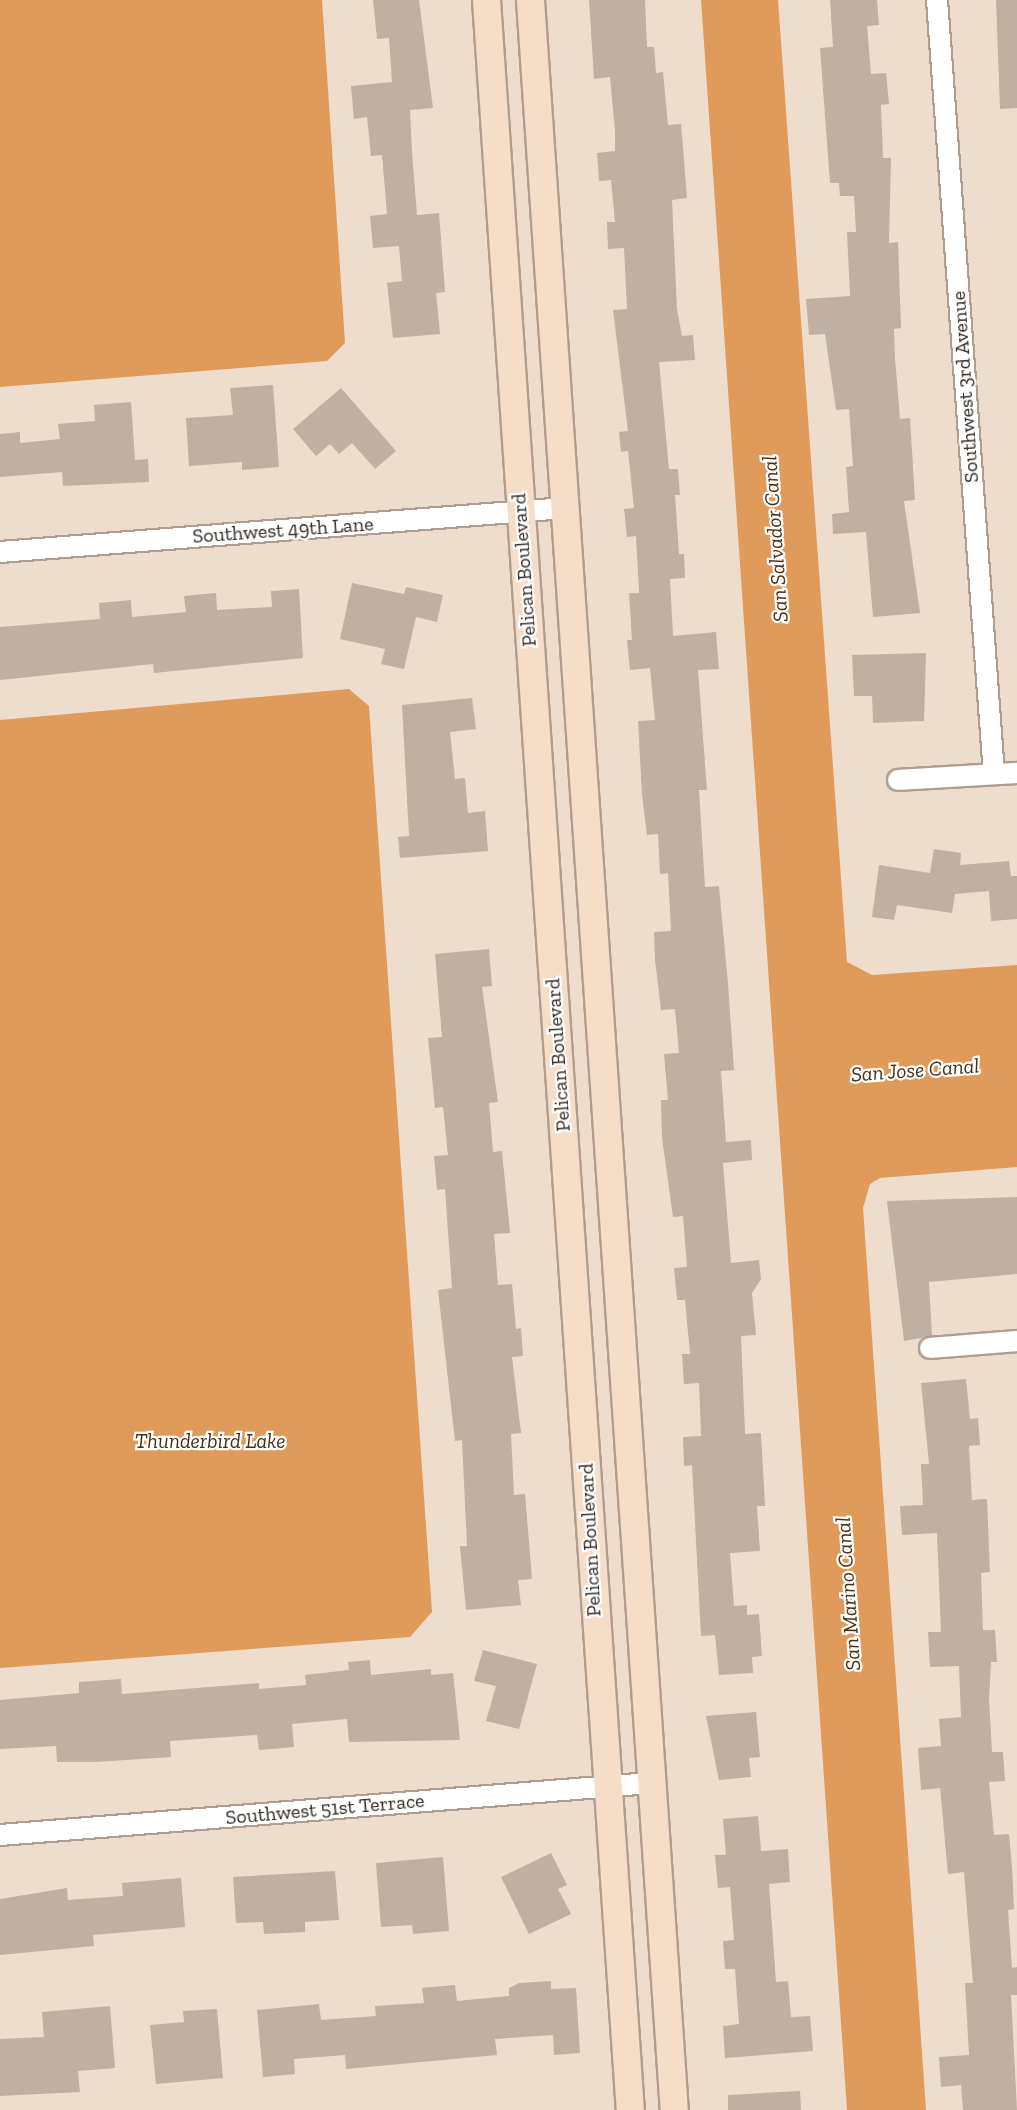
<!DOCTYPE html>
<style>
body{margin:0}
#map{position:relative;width:1017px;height:2110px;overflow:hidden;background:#eedccc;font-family:"Zilla Slab",serif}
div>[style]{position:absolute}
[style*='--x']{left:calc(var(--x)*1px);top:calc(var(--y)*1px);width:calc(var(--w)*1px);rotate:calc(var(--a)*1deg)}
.water>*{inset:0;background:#e09a59}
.building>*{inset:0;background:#c1b0a1}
.roads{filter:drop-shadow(2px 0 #af9e90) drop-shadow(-2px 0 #af9e90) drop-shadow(0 2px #af9e90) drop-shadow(0 -2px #af9e90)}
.street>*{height:20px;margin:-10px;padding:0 10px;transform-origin:10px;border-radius:10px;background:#fff}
.secondary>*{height:27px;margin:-13.5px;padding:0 13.5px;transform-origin:13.5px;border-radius:13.5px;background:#f5ddc7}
span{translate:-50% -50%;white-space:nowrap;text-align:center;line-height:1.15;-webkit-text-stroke:4.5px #fff;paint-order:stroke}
.street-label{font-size:20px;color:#2d2721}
.water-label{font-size:21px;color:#4a2e12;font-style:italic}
</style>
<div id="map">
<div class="water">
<div style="clip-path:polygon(0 0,322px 0,345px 343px,327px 361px,0 387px)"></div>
<div style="clip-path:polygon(701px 0,778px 0,847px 962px,872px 975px,1017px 965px,1017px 1167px,880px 1178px,870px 1184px,863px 1208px,926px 2110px,847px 2110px)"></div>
<div style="clip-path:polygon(349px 689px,369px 706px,432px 1612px,410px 1637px,0 1668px,0 720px)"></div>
</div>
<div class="building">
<div style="clip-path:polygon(373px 0,419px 0,433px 108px,410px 110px,412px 152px,417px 215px,439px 213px,445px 292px,436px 293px,440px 334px,393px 338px,387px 283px,402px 281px,399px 246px,373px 248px,370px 216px,387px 214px,382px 155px,371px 156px,367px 117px,354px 119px,351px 86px,392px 82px,389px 38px,377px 39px)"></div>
<div style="clip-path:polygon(589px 0,645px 0,647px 47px,654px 47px,656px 73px,663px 72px,668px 125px,681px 124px,683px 148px,687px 198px,672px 200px,677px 309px,682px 336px,693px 335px,695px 360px,659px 362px,669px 469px,678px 469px,680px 495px,675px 495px,679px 554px,684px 554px,685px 578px,670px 579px,673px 636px,716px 632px,719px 669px,698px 670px,707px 790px,699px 790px,705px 887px,719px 886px,728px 984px,734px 1070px,721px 1071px,726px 1142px,751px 1140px,752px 1160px,723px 1163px,731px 1263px,759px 1260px,761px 1279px,752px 1293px,756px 1335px,741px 1336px,745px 1434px,761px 1433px,765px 1506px,757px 1506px,760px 1551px,730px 1553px,734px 1606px,747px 1605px,747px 1615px,759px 1614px,762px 1656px,752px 1657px,753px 1673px,719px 1675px,715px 1635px,701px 1636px,692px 1465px,684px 1466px,683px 1437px,701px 1436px,699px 1383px,684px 1384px,682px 1354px,690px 1354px,685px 1300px,677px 1300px,674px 1268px,687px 1267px,683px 1216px,673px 1217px,662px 1138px,661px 1100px,668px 1100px,664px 1054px,679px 1053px,675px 1009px,661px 1010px,655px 960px,654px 932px,671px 931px,668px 873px,660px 874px,658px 834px,647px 835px,642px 794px,638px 721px,655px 720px,650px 668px,630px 670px,627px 640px,632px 640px,629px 593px,639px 593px,636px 536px,627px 537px,624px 509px,634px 508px,628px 451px,621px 452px,619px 432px,628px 431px,613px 310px,627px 309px,624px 248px,608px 249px,607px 222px,615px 222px,611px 180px,599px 181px,597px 153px,615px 151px,615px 131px,610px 77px,594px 79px)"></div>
<div style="clip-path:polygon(830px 0,877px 0,879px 25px,867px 26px,871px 74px,886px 73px,889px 104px,881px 105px,883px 158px,891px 158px,889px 243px,898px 242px,901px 328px,894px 329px,895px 358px,900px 419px,910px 418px,915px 500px,904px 501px,920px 613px,873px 617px,866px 532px,833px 534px,832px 514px,849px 512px,846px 467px,853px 466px,849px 409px,836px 410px,825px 334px,809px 335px,806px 299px,850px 296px,847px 232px,856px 232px,854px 196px,840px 196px,839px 183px,830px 183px,820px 48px,833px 47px)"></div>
<div style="clip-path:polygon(996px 0,1017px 0,1017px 108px,1000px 109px)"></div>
<div style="clip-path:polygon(273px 385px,279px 467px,242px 470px,242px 462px,189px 466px,186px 418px,233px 415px,230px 388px)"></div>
<div style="clip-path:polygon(341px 388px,396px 451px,375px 469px,352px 443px,339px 454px,330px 444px,316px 456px,293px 429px)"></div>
<div style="clip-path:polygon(131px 402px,135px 460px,148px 459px,149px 482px,63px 486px,62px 472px,0 477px,0 434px,20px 432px,20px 443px,60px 439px,58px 424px,95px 421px,94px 405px)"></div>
<div style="clip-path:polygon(352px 583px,404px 594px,406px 587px,443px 595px,437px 622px,416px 617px,404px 669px,381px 664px,385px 649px,340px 639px)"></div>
<div style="clip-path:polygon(299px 589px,303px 658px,154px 673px,153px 664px,0 680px,0 627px,100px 619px,99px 603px,131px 600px,132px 617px,186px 612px,184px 596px,216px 593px,217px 610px,272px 607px,271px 591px)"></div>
<div style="clip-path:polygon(926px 653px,924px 721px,873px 723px,872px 696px,854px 696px,852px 655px)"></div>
<div style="clip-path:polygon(472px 698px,476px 729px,450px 732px,455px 779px,465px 778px,468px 813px,485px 811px,488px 851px,400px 858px,398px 837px,409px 836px,402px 705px)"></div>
<div style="clip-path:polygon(934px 849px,961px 853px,960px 865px,1009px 861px,1011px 876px,1017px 876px,1017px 919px,991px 921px,989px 891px,955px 894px,952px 913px,897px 905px,894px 920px,872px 917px,879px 865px,930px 873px)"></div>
<div style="clip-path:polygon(489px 949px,492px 986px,482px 987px,498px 1102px,489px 1103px,493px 1152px,502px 1151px,510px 1233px,494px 1234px,498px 1285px,512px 1284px,516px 1329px,521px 1328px,523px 1356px,512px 1357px,521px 1433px,511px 1434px,514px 1495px,525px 1494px,532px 1579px,518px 1580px,521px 1605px,466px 1610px,460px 1546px,467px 1546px,462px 1440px,455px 1441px,438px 1290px,452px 1288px,445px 1189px,437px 1190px,434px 1156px,448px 1155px,443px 1107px,435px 1108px,428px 1038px,442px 1037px,435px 954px)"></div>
<div style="clip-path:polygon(1017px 1197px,1017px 1274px,929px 1282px,932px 1336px,904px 1341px,887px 1201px)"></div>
<div style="clip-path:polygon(966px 1379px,970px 1419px,978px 1418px,980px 1445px,969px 1446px,972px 1500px,987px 1499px,990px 1572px,981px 1573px,983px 1630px,995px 1630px,997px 1662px,991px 1662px,989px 1699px,992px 1752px,1003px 1752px,1005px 1781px,989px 1782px,994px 1835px,1009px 1834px,1012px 1867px,1014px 1909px,1008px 1910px,1012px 1968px,1017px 1967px,1017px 1995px,1011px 1995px,1017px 2110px,963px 2110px,961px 2085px,941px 2087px,939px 2057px,969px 2055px,965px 1983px,973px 1983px,964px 1872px,948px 1874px,940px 1788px,921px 1790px,918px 1748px,941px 1746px,939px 1719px,961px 1717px,959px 1666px,930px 1667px,928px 1632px,941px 1632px,937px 1533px,902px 1535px,900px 1506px,923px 1505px,921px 1464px,929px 1464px,921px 1383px)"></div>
<div style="clip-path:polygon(483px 1650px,537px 1664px,519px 1729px,486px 1721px,496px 1686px,474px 1681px)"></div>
<div style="clip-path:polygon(370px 1660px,371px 1675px,431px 1669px,431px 1675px,453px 1673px,460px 1740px,349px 1742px,347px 1719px,292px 1724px,294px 1747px,259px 1750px,257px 1735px,170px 1741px,171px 1757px,96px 1762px,57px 1762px,56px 1746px,0 1749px,0 1700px,79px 1693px,79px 1682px,121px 1679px,122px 1694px,259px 1683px,259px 1689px,306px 1685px,305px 1675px,349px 1670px,348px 1662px)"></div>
<div style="clip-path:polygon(756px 1712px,760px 1757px,749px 1758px,751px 1777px,719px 1780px,706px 1716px)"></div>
<div style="clip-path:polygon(758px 1816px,761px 1851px,788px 1849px,790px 1882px,769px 1884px,776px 1982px,788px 1981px,791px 2017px,810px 2016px,813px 2051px,725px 2058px,723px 2026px,739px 2024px,735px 1969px,725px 1969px,723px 1941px,734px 1940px,730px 1887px,718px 1888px,715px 1855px,726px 1855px,723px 1819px)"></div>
<div style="clip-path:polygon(551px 1853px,567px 1885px,558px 1889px,571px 1914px,529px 1934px,501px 1877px)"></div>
<div style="clip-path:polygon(443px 1857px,449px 1931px,413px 1934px,412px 1925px,381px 1927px,376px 1863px)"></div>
<div style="clip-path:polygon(335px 1871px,339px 1920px,305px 1922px,305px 1932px,264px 1934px,263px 1922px,236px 1923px,233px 1877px)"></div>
<div style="clip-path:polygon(181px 1878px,185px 1927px,93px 1935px,94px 1946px,0 1955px,0 1899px,67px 1888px,68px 1900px,123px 1896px,122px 1883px)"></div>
<div style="clip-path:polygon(551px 1981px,551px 1989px,576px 1988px,580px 2053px,554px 2055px,553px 2035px,495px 2039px,497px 2055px,346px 2069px,345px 2055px,294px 2059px,295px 2074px,263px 2077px,257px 2010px,319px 2004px,321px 2020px,376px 2016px,375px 2006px,424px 2003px,422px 1988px,455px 1985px,457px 2001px,509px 1996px,509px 1988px,519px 1983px)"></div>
<div style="clip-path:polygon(110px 2006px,115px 2068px,78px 2071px,80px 2092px,0 2096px,0 2039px,44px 2037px,42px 2012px)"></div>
<div style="clip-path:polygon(217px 2009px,223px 2078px,156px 2084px,150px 2025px,184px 2022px,183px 2011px)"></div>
<div style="clip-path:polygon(800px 2091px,801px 2110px,728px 2110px,728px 2095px)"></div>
</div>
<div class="roads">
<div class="street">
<div style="--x:937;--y:0;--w:776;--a:85.79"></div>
<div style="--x:0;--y:552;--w:567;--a:-4.45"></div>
<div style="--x:898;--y:780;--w:119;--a:-3.4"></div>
<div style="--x:930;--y:1348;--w:87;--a:-4.6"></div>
<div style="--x:0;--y:1835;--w:653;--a:-4.57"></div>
</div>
<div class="secondary">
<div style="--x:486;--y:0;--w:2115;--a:86.1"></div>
<div style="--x:530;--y:0;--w:2115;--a:86.1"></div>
</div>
</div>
<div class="street-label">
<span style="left:965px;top:387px;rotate:-94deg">Southwest 3rd Avenue</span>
<span style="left:283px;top:530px;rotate:-4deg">Southwest 49th Lane</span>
<span style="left:524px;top:570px;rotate:-94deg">Pelican Boulevard</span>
<span style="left:558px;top:1055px;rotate:-94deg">Pelican Boulevard</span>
<span style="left:590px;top:1540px;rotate:-93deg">Pelican Boulevard</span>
<span style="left:325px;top:1809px;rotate:-5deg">Southwest 51st Terrace</span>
</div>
<div class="water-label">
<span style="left:775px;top:539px;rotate:-94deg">San Salvador Canal</span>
<span style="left:915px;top:1070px;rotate:-4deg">San Jose Canal</span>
<span style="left:210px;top:1441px">Thunderbird Lake</span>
<span style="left:848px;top:1594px;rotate:-94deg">San Marino Canal</span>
</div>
</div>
